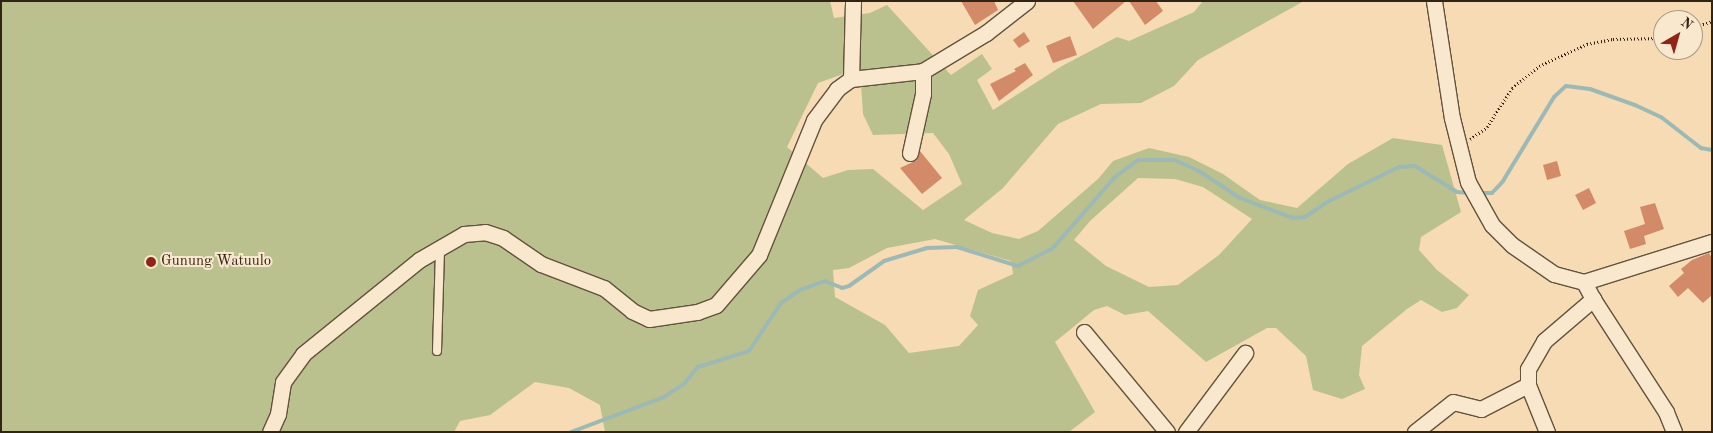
<!DOCTYPE html>
<style>
body{margin:0}
#map{position:relative;width:1713px;height:433px;overflow:hidden;background:#f6dbb4;font-family:"Old Standard TT",serif}
div>[style]{position:absolute}
[style*='--x']{left:calc(var(--x)*1px);top:calc(var(--y)*1px);width:calc(var(--w)*1px);rotate:calc(var(--a)*1deg)}
.green>*{inset:0;background:#bac18f}
.stream>*{height:4px;margin:-2px;padding:0 2px;transform-origin:2px;border-radius:2px;background:#9eb9b4}
.building>*{inset:0;background:#d38a69}
.path>*{height:2.5px;margin-top:-1.25px;transform-origin:0;background:repeating-linear-gradient(90deg,#322414 0 1px,transparent 0 3.5px)}
.roads{filter:drop-shadow(1px 0 #63523c) drop-shadow(-1px 0 #63523c) drop-shadow(0 1px #63523c) drop-shadow(0 -1px #63523c)}
.lane>*{height:8px;margin:-4px;padding:0 4px;transform-origin:4px;border-radius:4px;background:#f9e8ce}
.street>*{height:15px;margin:-7.5px;padding:0 7.5px;transform-origin:7.5px;border-radius:7.5px;background:#f9e8ce}
.dots>*{width:14px;height:14px;translate:-50% -50%;box-sizing:border-box;border:2px solid #f9e8ce;border-radius:50%}
span{translate:-50% -50%;white-space:nowrap;text-align:center;line-height:1.15;-webkit-text-stroke:4px #f9e8ce;paint-order:stroke}
.poi-label{font-size:15px;color:#322414}
.left{translate:0 -50%;text-align:left}
.frame{position:absolute;inset:0;border:2px solid #322414;pointer-events:none}
.north{position:absolute;left:1653px;top:10px;width:50px;height:50px;box-sizing:border-box;background:#f9e8ce;border:1px solid #a99a84;border-radius:50%;rotate:38deg;font-size:14px;font-weight:700;line-height:20px;text-align:center;color:#322414}
.north::after{content:'';display:block;margin:auto;width:18px;height:22px;background:#8f2418;clip-path:polygon(50% 0,100% 100%,50% 72%,0 100%)}
</style>
<div id="map">
<div class="green">
<div style="clip-path:polygon(evenodd,1px 1px,830px 1px,834px 18px,870px 13px,887px 5px,951px 75px,982px 54px,992px 69px,977px 80px,993px 110px,1062px 66px,1117px 37px,1129px 41px,1194px 12px,1203px 1px,1304px 1px,1198px 60px,1174px 86px,1141px 103px,1101px 104px,1058px 124px,1003px 188px,964px 220px,992px 233px,1019px 239px,1038px 231px,1098px 179px,1113px 161px,1149px 148px,1189px 157px,1223px 174px,1260px 200px,1297px 208px,1348px 164px,1393px 138px,1442px 145px,1461px 212px,1421px 237px,1419px 250px,1437px 270px,1469px 295px,1457px 308px,1442px 312px,1421px 300px,1407px 309px,1362px 346px,1359px 375px,1365px 389px,1342px 399px,1313px 390px,1306px 356px,1276px 328px,1267px 328px,1206px 362px,1148px 311px,1125px 315px,1107px 306px,1094px 310px,1055px 342px,1095px 412px,1069px 432px,605px 432px,600px 405px,569px 388px,535px 382px,490px 415px,460px 421px,454px 432px,1px 432px,1px 1px,860px 68px,863px 114px,873px 135px,933px 133px,949px 154px,962px 184px,923px 210px,873px 169px,848px 170px,823px 178px,787px 147px,818px 83px,860px 68px,1px 1px,1138px 178px,1175px 179px,1203px 187px,1252px 219px,1219px 255px,1178px 285px,1149px 287px,1106px 266px,1074px 240px,1090px 221px,1138px 178px,1px 1px,935px 239px,1011px 261px,1013px 274px,978px 290px,970px 316px,978px 325px,959px 346px,909px 353px,885px 325px,835px 297px,833px 270px,849px 268px,887px 248px,935px 239px)"></div>
</div>
<div class="stream">
<div style="--x:1479;--y:193;--w:13;--a:0"></div>
<div style="--x:1492;--y:193;--w:16;--a:-47"></div>
<div style="--x:1503;--y:181;--w:98;--a:-58.7"></div>
<div style="--x:1554;--y:97;--w:16;--a:-43"></div>
<div style="--x:1566;--y:86;--w:24;--a:7"></div>
<div style="--x:1590;--y:89;--w:48;--a:19.6"></div>
<div style="--x:1635;--y:105;--w:29;--a:25"></div>
<div style="--x:1661;--y:117;--w:51;--a:37.8"></div>
<div style="--x:1701;--y:148;--w:11;--a:10"></div>
<div style="--x:571;--y:432;--w:99;--a:-20.6"></div>
<div style="--x:664;--y:397;--w:24;--a:-33"></div>
<div style="--x:684;--y:384;--w:22;--a:-51"></div>
<div style="--x:698;--y:367;--w:53;--a:-17.4"></div>
<div style="--x:749;--y:351;--w:58;--a:-56.3"></div>
<div style="--x:781;--y:303;--w:23;--a:-34"></div>
<div style="--x:800;--y:290;--w:27;--a:-20"></div>
<div style="--x:825;--y:281;--w:18;--a:22"></div>
<div style="--x:842;--y:288;--w:7;--a:-16"></div>
<div style="--x:849;--y:286;--w:43;--a:-35.5"></div>
<div style="--x:884;--y:261;--w:45;--a:-16.8"></div>
<div style="--x:927;--y:248;--w:30;--a:-2"></div>
<div style="--x:957;--y:247;--w:64;--a:17.3"></div>
<div style="--x:1018;--y:266;--w:38;--a:-27"></div>
<div style="--x:1052;--y:249;--w:96;--a:-48.8"></div>
<div style="--x:1115;--y:177;--w:29;--a:-36"></div>
<div style="--x:1138;--y:160;--w:37;--a:0"></div>
<div style="--x:1175;--y:160;--w:26;--a:25"></div>
<div style="--x:1199;--y:171;--w:49;--a:33.4"></div>
<div style="--x:1240;--y:198;--w:57;--a:20.7"></div>
<div style="--x:1293;--y:218;--w:12;--a:-5"></div>
<div style="--x:1305;--y:217;--w:29;--a:-34"></div>
<div style="--x:1329;--y:201;--w:78;--a:-25.9"></div>
<div style="--x:1399;--y:167;--w:16;--a:-4"></div>
<div style="--x:1415;--y:166;--w:49;--a:31.8"></div>
<div style="--x:1457;--y:192;--w:12;--a:5"></div>
</div>
<div class="building">
<div style="clip-path:polygon(961px 1px,994px 1px,998px 10px,975px 25px)"></div>
<div style="clip-path:polygon(1073px 1px,1126px 1px,1093px 29px)"></div>
<div style="clip-path:polygon(1129px 1px,1156px 1px,1163px 11px,1145px 25px)"></div>
<div style="clip-path:polygon(1024px 32px,1030px 41px,1019px 48px,1013px 40px)"></div>
<div style="clip-path:polygon(1070px 36px,1077px 55px,1053px 63px,1046px 46px)"></div>
<div style="clip-path:polygon(1025px 63px,1033px 75px,999px 101px,990px 84px,1016px 71px,1014px 69px)"></div>
<div style="clip-path:polygon(920px 151px,942px 178px,922px 194px,900px 168px,917px 160px)"></div>
<div style="clip-path:polygon(1557px 161px,1561px 176px,1547px 180px,1543px 165px)"></div>
<div style="clip-path:polygon(1589px 188px,1596px 203px,1583px 210px,1575px 195px)"></div>
<div style="clip-path:polygon(1655px 203px,1664px 229px,1644px 236px,1646px 244px,1630px 249px,1624px 231px,1645px 224px,1640px 207px)"></div>
<div style="clip-path:polygon(1709px 253px,1712px 258px,1712px 295px,1703px 303px,1688px 288px,1678px 297px,1669px 286px,1684px 273px,1681px 269px,1692px 260px)"></div>
</div>
<div class="path">
<div style="--x:1693;--y:28;--w:20;--a:-20"></div>
<div style="--x:1470;--y:139;--w:21;--a:-35"></div>
<div style="--x:1487;--y:127;--w:46;--a:-57.3"></div>
<div style="--x:1512;--y:88;--w:35;--a:-39"></div>
<div style="--x:1539;--y:66;--w:53;--a:-24.6"></div>
<div style="--x:1587;--y:44;--w:26;--a:-11"></div>
<div style="--x:1613;--y:39;--w:50;--a:-1.1"></div>
</div>
<div class="roads">
<div class="lane">
<div style="--x:437;--y:351;--w:104;--a:-88.3"></div>
</div>
<div class="street">
<div style="--x:1434;--y:1;--w:118;--a:81.3"></div>
<div style="--x:1452;--y:118;--w:66;--a:76"></div>
<div style="--x:1468;--y:182;--w:49;--a:60.8"></div>
<div style="--x:1492;--y:225;--w:28;--a:45"></div>
<div style="--x:1512;--y:245;--w:51;--a:34.6"></div>
<div style="--x:1554;--y:274;--w:31;--a:15"></div>
<div style="--x:1584;--y:282;--w:134;--a:-17.4"></div>
<div style="--x:851;--y:79;--w:78;--a:-88.5"></div>
<div style="--x:910;--y:153;--w:60;--a:-77.6"></div>
<div style="--x:923;--y:94;--w:23;--a:-90"></div>
<div style="--x:1593;--y:299;--w:135;--a:57.1"></div>
<div style="--x:1666;--y:412;--w:22;--a:68"></div>
<div style="--x:1084;--y:332;--w:130;--a:50.3"></div>
<div style="--x:1528;--y:385;--w:51;--a:68"></div>
<div style="--x:270;--y:432;--w:20;--a:-66"></div>
<div style="--x:278;--y:414;--w:32;--a:-81"></div>
<div style="--x:283;--y:382;--w:34;--a:-54"></div>
<div style="--x:303;--y:354;--w:149;--a:-39"></div>
<div style="--x:419;--y:260;--w:52;--a:-30"></div>
<div style="--x:464;--y:234;--w:21;--a:-5"></div>
<div style="--x:485;--y:232;--w:19;--a:18"></div>
<div style="--x:503;--y:238;--w:46;--a:34.4"></div>
<div style="--x:541;--y:264;--w:67;--a:20.9"></div>
<div style="--x:604;--y:288;--w:36;--a:39"></div>
<div style="--x:632;--y:311;--w:19;--a:25"></div>
<div style="--x:649;--y:319;--w:49;--a:-8.3"></div>
<div style="--x:697;--y:312;--w:20;--a:-20"></div>
<div style="--x:716;--y:305;--w:66;--a:-49.3"></div>
<div style="--x:759;--y:255;--w:146;--a:-67.8"></div>
<div style="--x:814;--y:120;--w:39;--a:-53"></div>
<div style="--x:837;--y:89;--w:17;--a:-36"></div>
<div style="--x:851;--y:79;--w:72;--a:-6.3"></div>
<div style="--x:923;--y:71;--w:74;--a:-31.1"></div>
<div style="--x:986;--y:33;--w:52;--a:-38"></div>
<div style="--x:1186;--y:432;--w:99;--a:-53.2"></div>
<div style="--x:1415;--y:432;--w:48;--a:-38.3"></div>
<div style="--x:1453;--y:402;--w:29;--a:14"></div>
<div style="--x:1481;--y:409;--w:53;--a:-27.1"></div>
<div style="--x:1528;--y:385;--w:16;--a:-90"></div>
<div style="--x:1528;--y:369;--w:32;--a:-60"></div>
<div style="--x:1544;--y:341;--w:65;--a:-40.6"></div>
<div style="--x:1593;--y:299;--w:19;--a:-118"></div>
</div>
</div>
<div class="dots">
<div style="left:151px;top:262px;background:#8f2418"></div>
</div>
<div class="poi-label">
<span class="left" style="left:161px;top:262px">Gunung Watuulo</span>
</div>
<div class="frame"></div>
<div class="north">N</div>
</div>
